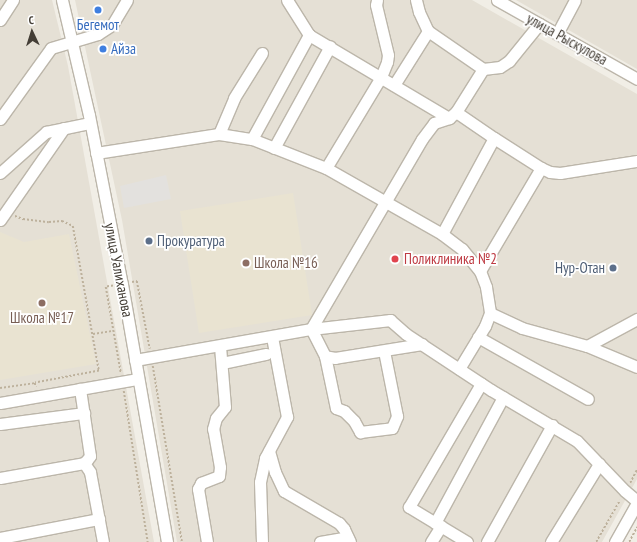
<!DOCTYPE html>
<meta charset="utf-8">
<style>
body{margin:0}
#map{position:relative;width:637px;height:542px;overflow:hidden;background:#f1eee6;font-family:"PT Sans Narrow",sans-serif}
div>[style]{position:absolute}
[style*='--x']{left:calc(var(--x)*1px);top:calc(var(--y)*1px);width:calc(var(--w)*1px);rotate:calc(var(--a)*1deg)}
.residential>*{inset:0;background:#e5e0d5}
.education>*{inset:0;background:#e9e3d1}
.parking>*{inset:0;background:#e3e1de}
.path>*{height:1.5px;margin-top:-0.75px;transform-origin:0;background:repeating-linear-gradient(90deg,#bdb19c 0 2px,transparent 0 4px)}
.roads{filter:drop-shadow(1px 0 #bcb6aa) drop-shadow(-1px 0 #bcb6aa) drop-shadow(0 1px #bcb6aa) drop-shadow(0 -1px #bcb6aa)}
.minor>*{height:11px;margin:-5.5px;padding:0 5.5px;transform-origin:5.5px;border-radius:5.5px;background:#fff}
.dots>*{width:11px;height:11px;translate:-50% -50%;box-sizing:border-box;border:2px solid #fff;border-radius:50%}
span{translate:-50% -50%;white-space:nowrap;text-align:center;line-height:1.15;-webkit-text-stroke:3.5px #fff;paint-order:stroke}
.shop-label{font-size:15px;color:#366cbe}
.left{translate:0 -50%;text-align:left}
.street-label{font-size:15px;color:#443e36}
.service-label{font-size:15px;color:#4e5e75}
.right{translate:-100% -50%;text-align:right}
.health-label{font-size:15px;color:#be3a42}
.education-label{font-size:15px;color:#785e54}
.north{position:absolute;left:12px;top:12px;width:40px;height:40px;-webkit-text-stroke:3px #fff;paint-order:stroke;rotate:356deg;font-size:11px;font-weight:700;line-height:16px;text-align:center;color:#443e36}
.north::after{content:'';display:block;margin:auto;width:14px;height:18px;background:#443e36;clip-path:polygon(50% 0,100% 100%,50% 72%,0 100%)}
</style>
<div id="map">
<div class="residential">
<div style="clip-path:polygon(0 0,52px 0,68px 66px,154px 542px,0 542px)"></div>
<div style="clip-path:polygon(75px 0,472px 0,637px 94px,637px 479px,602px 542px,177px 542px,122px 220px)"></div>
<div style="clip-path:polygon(516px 0,637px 0,637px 69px)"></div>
</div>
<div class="education">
<div style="clip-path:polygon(293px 193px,312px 315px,199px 333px,180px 211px)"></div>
<div style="clip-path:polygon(0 232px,24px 242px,69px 234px,96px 364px,0 380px)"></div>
</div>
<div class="parking">
<div style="clip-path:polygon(166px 175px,171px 199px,124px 208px,120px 186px)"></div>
</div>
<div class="path">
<div style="--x:15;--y:216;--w:9;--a:21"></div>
<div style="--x:23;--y:219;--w:26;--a:7"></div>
<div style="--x:49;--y:222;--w:13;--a:-4"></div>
<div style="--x:62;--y:221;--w:12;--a:24"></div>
<div style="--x:73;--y:226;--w:147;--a:79.8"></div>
<div style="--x:99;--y:371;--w:65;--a:169.4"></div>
<div style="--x:35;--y:383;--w:4;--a:76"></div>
<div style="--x:132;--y:282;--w:5;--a:-11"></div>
<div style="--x:137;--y:281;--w:69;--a:79.2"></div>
<div style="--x:113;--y:286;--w:7;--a:172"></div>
<div style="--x:106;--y:287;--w:87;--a:80.1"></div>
<div style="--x:93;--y:334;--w:20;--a:-9"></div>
<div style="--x:153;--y:366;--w:178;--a:80.6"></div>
<div style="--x:0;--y:388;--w:35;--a:-8"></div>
<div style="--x:124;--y:391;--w:153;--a:81"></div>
<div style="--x:630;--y:483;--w:16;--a:-63"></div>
<div style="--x:596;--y:542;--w:48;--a:-60.3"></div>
<div style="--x:629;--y:542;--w:17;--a:-62"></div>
</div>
<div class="roads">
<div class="minor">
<div style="--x:62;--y:0;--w:118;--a:76.8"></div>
<div style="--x:89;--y:115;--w:172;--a:79"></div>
<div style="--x:122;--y:284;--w:262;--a:80.1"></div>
<div style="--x:287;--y:0;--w:41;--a:57.8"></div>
<div style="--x:309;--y:35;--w:163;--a:30.7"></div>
<div style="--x:377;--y:0;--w:5;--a:101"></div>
<div style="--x:376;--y:5;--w:51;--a:76.5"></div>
<div style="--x:388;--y:55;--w:7;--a:98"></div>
<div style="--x:387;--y:62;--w:16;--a:112"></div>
<div style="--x:381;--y:77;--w:106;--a:121.1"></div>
<div style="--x:326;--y:168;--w:133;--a:29.6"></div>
<div style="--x:442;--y:234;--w:25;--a:37"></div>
<div style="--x:462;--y:249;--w:28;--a:51"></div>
<div style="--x:480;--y:271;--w:17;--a:69"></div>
<div style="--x:486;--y:287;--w:26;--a:81"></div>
<div style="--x:490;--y:313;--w:14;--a:111"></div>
<div style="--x:485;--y:326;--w:50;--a:121.2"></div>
<div style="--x:416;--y:0;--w:12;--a:76"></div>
<div style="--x:419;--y:12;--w:21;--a:65"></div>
<div style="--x:428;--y:31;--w:67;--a:34.6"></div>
<div style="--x:483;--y:69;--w:17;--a:-7"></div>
<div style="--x:500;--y:67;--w:11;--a:-34"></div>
<div style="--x:509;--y:61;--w:48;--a:-51"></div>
<div style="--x:497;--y:0;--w:161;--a:29.4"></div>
<div style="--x:0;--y:20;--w:24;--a:-57"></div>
<div style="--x:557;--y:34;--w:38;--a:-62"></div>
<div style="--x:483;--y:69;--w:51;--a:122.1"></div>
<div style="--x:456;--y:112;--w:46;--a:34.4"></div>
<div style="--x:494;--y:138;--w:56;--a:32.6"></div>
<div style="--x:541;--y:168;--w:10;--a:24"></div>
<div style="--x:550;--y:172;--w:10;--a:6"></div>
<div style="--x:560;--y:173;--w:78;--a:-8.9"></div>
<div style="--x:394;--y:85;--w:64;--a:-57.8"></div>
<div style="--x:0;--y:119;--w:87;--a:-54.3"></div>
<div style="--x:51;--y:48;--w:49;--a:-16.6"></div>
<div style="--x:98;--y:34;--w:17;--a:-33"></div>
<div style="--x:112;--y:25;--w:29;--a:-59"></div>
<div style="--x:219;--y:134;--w:39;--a:-67"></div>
<div style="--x:234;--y:98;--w:53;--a:-58.1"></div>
<div style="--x:252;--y:139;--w:119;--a:-61.3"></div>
<div style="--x:274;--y:148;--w:116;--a:-61.2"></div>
<div style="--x:96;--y:153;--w:124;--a:-8.8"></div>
<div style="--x:219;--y:134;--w:33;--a:9"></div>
<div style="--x:252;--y:139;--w:79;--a:21.4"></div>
<div style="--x:0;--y:173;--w:62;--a:-41.7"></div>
<div style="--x:46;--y:132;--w:45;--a:-11.6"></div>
<div style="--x:0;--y:220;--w:112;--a:-55.2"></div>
<div style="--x:442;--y:234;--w:109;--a:-61.6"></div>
<div style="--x:480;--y:271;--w:120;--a:-59.4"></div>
<div style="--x:490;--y:313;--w:35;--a:25"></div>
<div style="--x:522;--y:328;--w:67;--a:15.5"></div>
<div style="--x:587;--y:346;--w:57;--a:-28.4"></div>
<div style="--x:478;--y:337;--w:126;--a:29.4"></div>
<div style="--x:422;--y:344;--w:88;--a:170.9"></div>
<div style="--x:335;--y:358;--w:10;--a:-169"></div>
<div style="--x:325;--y:356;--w:30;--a:-117"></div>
<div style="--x:311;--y:329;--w:220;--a:-59.7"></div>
<div style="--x:422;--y:139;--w:20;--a:-53"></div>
<div style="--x:434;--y:123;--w:16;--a:-18"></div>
<div style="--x:449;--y:118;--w:9;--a:-41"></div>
<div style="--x:587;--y:346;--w:54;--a:22.8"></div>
<div style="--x:325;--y:356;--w:53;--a:78.1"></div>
<div style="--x:336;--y:408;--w:9;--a:21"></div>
<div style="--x:344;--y:411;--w:14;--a:45"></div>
<div style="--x:354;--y:421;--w:13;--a:61"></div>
<div style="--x:360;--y:432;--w:32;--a:-7"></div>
<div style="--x:392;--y:428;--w:13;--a:-67"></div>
<div style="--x:397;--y:416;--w:66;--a:-101.3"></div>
<div style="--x:135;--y:360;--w:179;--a:-10"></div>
<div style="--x:311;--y:329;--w:80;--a:-6.5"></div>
<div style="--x:390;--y:320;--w:21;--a:41"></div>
<div style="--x:406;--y:334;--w:102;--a:33.4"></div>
<div style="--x:491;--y:390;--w:100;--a:30.7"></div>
<div style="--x:577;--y:441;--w:69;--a:46.2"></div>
<div style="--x:625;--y:491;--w:16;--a:40"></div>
<div style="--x:222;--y:363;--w:45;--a:-11.6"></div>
<div style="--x:0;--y:403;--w:140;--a:-9.9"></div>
<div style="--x:0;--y:424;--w:85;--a:-7.5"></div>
<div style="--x:269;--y:451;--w:22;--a:74"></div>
<div style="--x:275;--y:472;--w:21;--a:65"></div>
<div style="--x:284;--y:491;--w:64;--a:30.2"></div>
<div style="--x:339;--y:523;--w:8;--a:50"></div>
<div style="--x:344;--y:529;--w:14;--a:65"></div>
<div style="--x:84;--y:463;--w:11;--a:56"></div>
<div style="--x:90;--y:472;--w:71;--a:79.5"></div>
<div style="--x:0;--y:478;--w:85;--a:-10.1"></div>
<div style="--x:84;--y:463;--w:4;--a:-45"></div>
<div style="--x:87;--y:460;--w:5;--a:-53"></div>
<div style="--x:90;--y:456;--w:68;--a:-98.5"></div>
<div style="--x:435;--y:523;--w:143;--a:-61.6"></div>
<div style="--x:0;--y:538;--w:101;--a:-10.9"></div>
<div style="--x:207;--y:542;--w:54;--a:-99.6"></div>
<div style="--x:198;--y:489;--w:7;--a:-63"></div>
<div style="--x:201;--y:483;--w:19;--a:-21"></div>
<div style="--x:219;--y:476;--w:9;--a:-84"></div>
<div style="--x:220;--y:467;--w:39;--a:-100"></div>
<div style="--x:213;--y:429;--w:11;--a:-75"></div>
<div style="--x:216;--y:418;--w:14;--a:-51"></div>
<div style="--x:225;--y:407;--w:61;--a:-94.7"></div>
<div style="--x:262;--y:542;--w:60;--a:-91.9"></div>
<div style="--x:260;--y:482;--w:25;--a:-78"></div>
<div style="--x:265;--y:458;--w:47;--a:-61.8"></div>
<div style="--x:287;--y:417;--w:81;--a:-100.6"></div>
<div style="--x:320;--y:542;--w:28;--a:-10"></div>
<div style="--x:431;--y:542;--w:19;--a:-58"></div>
<div style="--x:467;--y:542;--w:68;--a:-148.9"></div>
<div style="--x:409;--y:507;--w:143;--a:-59.7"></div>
<div style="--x:487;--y:542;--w:134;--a:-60.9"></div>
<div style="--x:551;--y:542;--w:92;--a:-58.4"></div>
<div style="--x:615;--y:542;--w:45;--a:-60.6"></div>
</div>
</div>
<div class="dots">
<div style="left:98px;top:10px;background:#3f7fe0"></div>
<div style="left:103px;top:49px;background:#3f7fe0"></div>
<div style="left:149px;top:241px;background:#5c6f8a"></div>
<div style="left:395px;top:259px;background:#e0444e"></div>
<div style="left:246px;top:263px;background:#8d6e63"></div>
<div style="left:613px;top:268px;background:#5c6f8a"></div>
<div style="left:42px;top:303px;background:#8d6e63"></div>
</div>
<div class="shop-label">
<span style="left:98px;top:25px">Бегемот</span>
<span class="left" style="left:111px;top:49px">Айза</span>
</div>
<div class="street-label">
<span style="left:567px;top:39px;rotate:29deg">улица Рыскулова</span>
<span style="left:119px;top:270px;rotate:79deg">улица Уалиханова</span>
</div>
<div class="service-label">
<span class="left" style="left:157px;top:241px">Прокуратура</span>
<span class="right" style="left:605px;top:268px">Нур-Отан</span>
</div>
<div class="health-label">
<span class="left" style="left:404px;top:259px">Поликлиника №2</span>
</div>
<div class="education-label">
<span class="left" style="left:254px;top:263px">Школа №16</span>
<span style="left:42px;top:318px">Школа №17</span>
</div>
<div class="north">С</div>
</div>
